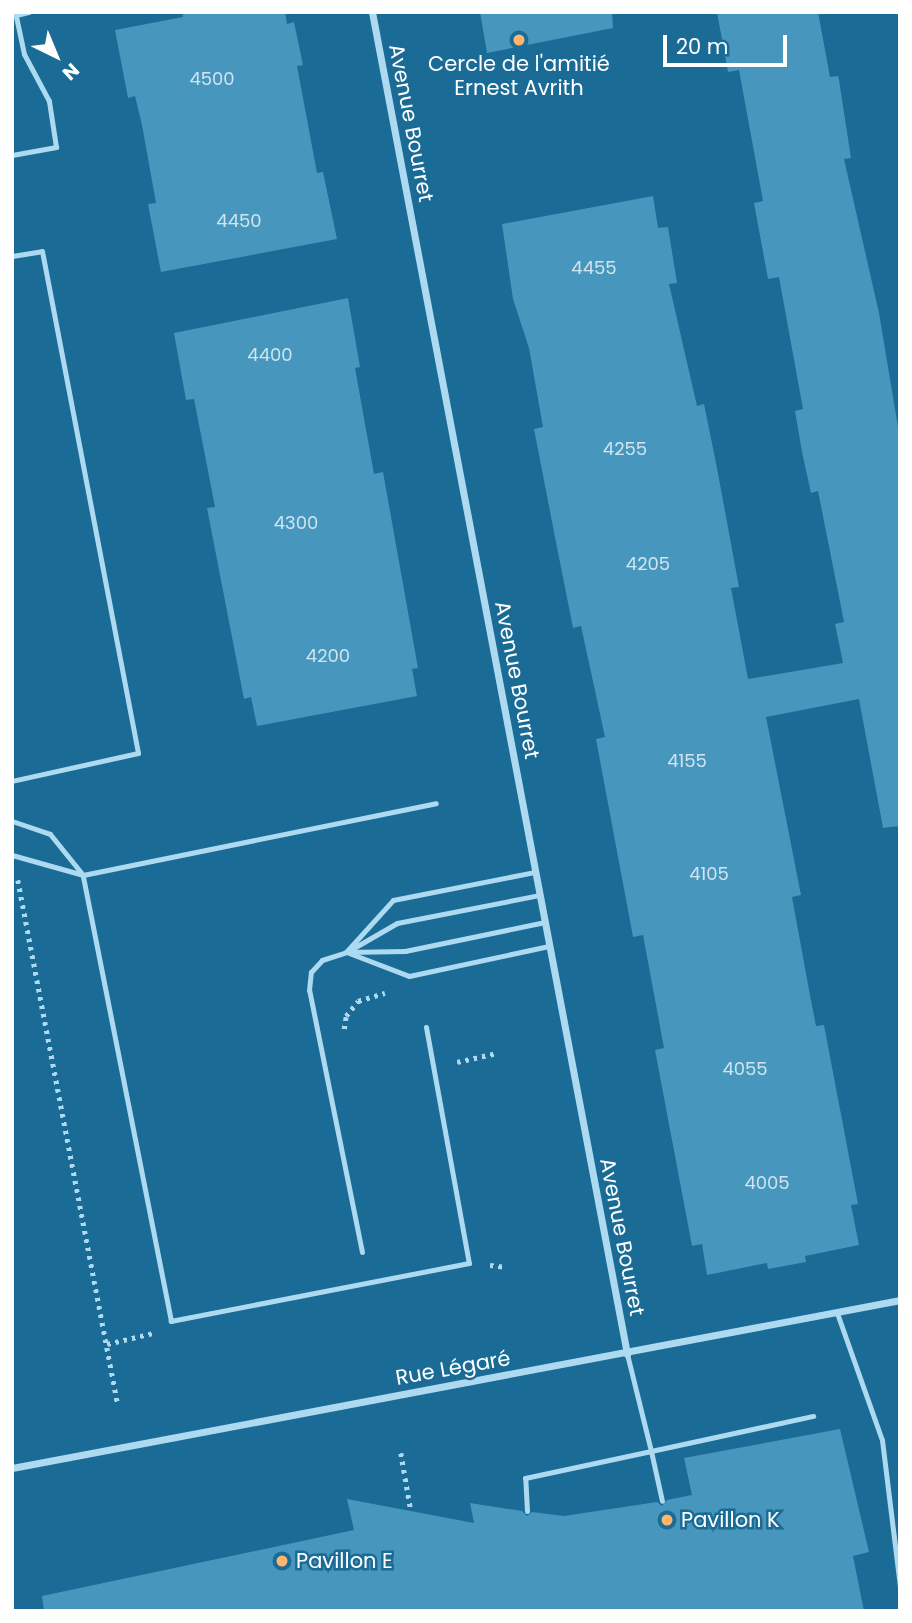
<!DOCTYPE html>
<meta charset="utf-8">
<style>
body{margin:0}
#map{position:relative;width:912px;height:1623px;overflow:hidden;background:#1a6b96;font-family:Poppins,sans-serif}
div>[style]{position:absolute}
[style*='--x']{left:calc(var(--x)*1px);top:calc(var(--y)*1px);width:calc(var(--w)*1px);rotate:calc(var(--a)*1deg)}
.building>*{inset:0;background:#4796be}
.path>*{height:4.5px;margin-top:-2.25px;transform-origin:0;background:repeating-linear-gradient(90deg,#addaf0 0 3.5px,transparent 0 8.5px)}
.lane>*{height:5px;margin:-2.5px;padding:0 2.5px;transform-origin:2.5px;border-radius:2.5px;background:#addaf0}
.street>*{height:7px;margin:-3.5px;padding:0 3.5px;transform-origin:3.5px;border-radius:3.5px;background:#addaf0}
.dots>*{width:19px;height:19px;translate:-50% -50%;box-sizing:border-box;border:4px solid #1a6b96;border-radius:50%}
span{translate:-50% -50%;white-space:nowrap;text-align:center;line-height:1.15;-webkit-text-stroke:5px #1a6b96;paint-order:stroke}
.number-label{font-size:18px;color:#d1e5ef}
.number-label span{-webkit-text-stroke-width:0}
.poi-label{font-size:21px;color:#fff}
.left{translate:0 -50%;text-align:left}
.street-label{font-size:21px;color:#fff}
.frame{position:absolute;inset:0;border:14px solid #fff;pointer-events:none}
.north{position:absolute;left:21px;top:21px;width:70px;height:70px;-webkit-text-stroke:5px #1a6b96;paint-order:stroke;rotate:137deg;font-size:19px;font-weight:700;line-height:28px;text-align:center;color:#fff}
.north::after{content:'';display:block;margin:auto;width:24px;height:32px;background:#fff;clip-path:polygon(50% 0,100% 100%,50% 72%,0 100%)}
.scale{position:absolute;left:663px;top:35px;width:124px;height:32px;box-sizing:border-box;border:4px solid #fff;border-top:0;padding-left:9px;font-size:21px;line-height:24px;white-space:nowrap;color:#fff;-webkit-text-stroke:5px #1a6b96;paint-order:stroke}
</style>
<div id="map">
<div class="building">
<div style="clip-path:polygon(182px 12px,285px 12px,287px 24px,294px 22px,303px 65px,297px 66px,317px 173px,323px 172px,337px 239px,161px 272px,148px 204px,156px 203px,142px 125px,135px 96px,128px 98px,115px 30px,183px 17px)"></div>
<div style="clip-path:polygon(480px 12px,612px 12px,613px 28px,487px 53px)"></div>
<div style="clip-path:polygon(717px 12px,818px 12px,830px 77px,838px 76px,839px 80px,851px 158px,844px 159px,879px 313px,900px 439px,900px 826px,883px 828px,859px 699px,766px 717px,801px 895px,792px 897px,809px 990px,816px 1026px,824px 1025px,858px 1204px,851px 1205px,859px 1245px,805px 1256px,806px 1262px,768px 1269px,767px 1263px,707px 1275px,702px 1244px,692px 1246px,655px 1050px,664px 1048px,643px 935px,633px 937px,596px 739px,605px 737px,581px 626px,573px 628px,553px 527px,534px 429px,543px 427px,529px 348px,513px 299px,502px 224px,653px 196px,658px 228px,668px 227px,677px 283px,669px 284px,697px 406px,704px 404px,717px 468px,739px 587px,731px 588px,748px 679px,843px 663px,835px 624px,844px 622px,818px 491px,811px 493px,802px 452px,795px 411px,803px 409px,779px 277px,768px 279px,754px 203px,763px 201px,739px 70px,728px 72px)"></div>
<div style="clip-path:polygon(348px 298px,360px 367px,355px 368px,374px 474px,383px 472px,418px 668px,412px 669px,417px 696px,257px 726px,251px 697px,244px 699px,207px 508px,215px 507px,194px 399px,186px 400px,174px 333px)"></div>
<div style="clip-path:polygon(840px 1429px,869px 1552px,853px 1556px,864px 1611px,44px 1611px,42px 1596px,354px 1530px,347px 1499px,474px 1523px,470px 1503px,522px 1511px,527px 1516px,532px 1512px,564px 1516px,657px 1502px,662px 1506px,667px 1500px,692px 1495px,684px 1458px)"></div>
</div>
<div class="path">
<div style="--x:18;--y:880;--w:534;--a:79.22"></div>
<div style="--x:344;--y:1029;--w:13;--a:-81"></div>
<div style="--x:346;--y:1016;--w:19;--a:-51"></div>
<div style="--x:358;--y:1001;--w:28;--a:-17"></div>
<div style="--x:457;--y:1062;--w:41;--a:-12.7"></div>
<div style="--x:490;--y:1265;--w:17;--a:7"></div>
<div style="--x:107;--y:1344;--w:47;--a:-13.4"></div>
<div style="--x:401;--y:1453;--w:59;--a:80.2"></div>
</div>
<div class="lane">
<div style="--x:12;--y:155;--w:45;--a:-10.3"></div>
<div style="--x:56;--y:147;--w:47;--a:-98.7"></div>
<div style="--x:49;--y:101;--w:53;--a:-118"></div>
<div style="--x:24;--y:54;--w:40;--a:-102"></div>
<div style="--x:16;--y:15;--w:13;--a:-13"></div>
<div style="--x:12;--y:256;--w:30;--a:-9"></div>
<div style="--x:42;--y:251;--w:511;--a:79.17"></div>
<div style="--x:138;--y:753;--w:129;--a:167.5"></div>
<div style="--x:12;--y:821;--w:40;--a:18.9"></div>
<div style="--x:50;--y:834;--w:53;--a:51.2"></div>
<div style="--x:12;--y:855;--w:74;--a:15.7"></div>
<div style="--x:352;--y:949;--w:52;--a:-30"></div>
<div style="--x:397;--y:923;--w:146;--a:-11.1"></div>
<div style="--x:346;--y:952;--w:70;--a:-47.9"></div>
<div style="--x:393;--y:900;--w:145;--a:-11.2"></div>
<div style="--x:349;--y:953;--w:64;--a:21"></div>
<div style="--x:409;--y:976;--w:143;--a:-12.1"></div>
<div style="--x:426;--y:1027;--w:240;--a:79.7"></div>
<div style="--x:469;--y:1263;--w:304;--a:169"></div>
<div style="--x:171;--y:1321;--w:455;--a:-101.2"></div>
<div style="--x:83;--y:875;--w:360;--a:-11.5"></div>
<div style="--x:362;--y:1252;--w:267;--a:-101.4"></div>
<div style="--x:309;--y:990;--w:18;--a:-84"></div>
<div style="--x:311;--y:972;--w:16;--a:-47"></div>
<div style="--x:322;--y:960;--w:25;--a:-18"></div>
<div style="--x:346;--y:952;--w:59;--a:-1"></div>
<div style="--x:405;--y:951;--w:143;--a:-11.7"></div>
<div style="--x:837;--y:1313;--w:135;--a:70.5"></div>
<div style="--x:882;--y:1440;--w:148;--a:83"></div>
<div style="--x:627;--y:1354;--w:100;--a:76.1"></div>
<div style="--x:651;--y:1451;--w:166;--a:-12.2"></div>
<div style="--x:527;--y:1511;--w:33;--a:-93"></div>
<div style="--x:525;--y:1478;--w:129;--a:-12.1"></div>
<div style="--x:651;--y:1451;--w:51;--a:77.6"></div>
</div>
<div class="street">
<div style="--x:372;--y:12;--w:1366;--a:79.24"></div>
<div style="--x:12;--y:1468;--w:904;--a:-10.71"></div>
</div>
<div class="dots">
<div style="left:519px;top:40px;background:#ffb56c"></div>
<div style="left:667px;top:1520px;background:#ffb56c"></div>
<div style="left:282px;top:1561px;background:#ffb56c"></div>
</div>
<div class="number-label">
<span style="left:212px;top:79px">4500</span>
<span style="left:239px;top:221px">4450</span>
<span style="left:594px;top:268px">4455</span>
<span style="left:270px;top:355px">4400</span>
<span style="left:625px;top:449px">4255</span>
<span style="left:296px;top:523px">4300</span>
<span style="left:648px;top:564px">4205</span>
<span style="left:328px;top:656px">4200</span>
<span style="left:687px;top:761px">4155</span>
<span style="left:709px;top:874px">4105</span>
<span style="left:745px;top:1069px">4055</span>
<span style="left:767px;top:1183px">4005</span>
</div>
<div class="poi-label">
<span style="left:519px;top:76px">Cercle de l'amitié<br>Ernest Avrith</span>
<span class="left" style="left:681px;top:1520px">Pavillon K</span>
<span class="left" style="left:296px;top:1561px">Pavillon E</span>
</div>
<div class="street-label">
<span style="left:411px;top:123px;rotate:79deg">Avenue Bourret</span>
<span style="left:517px;top:680px;rotate:79deg">Avenue Bourret</span>
<span style="left:622px;top:1237px;rotate:79deg">Avenue Bourret</span>
<span style="left:453px;top:1368px;rotate:-10deg">Rue Légaré</span>
</div>
<div class="frame"></div>
<div class="north">N</div>
<div class="scale">20 m</div>
</div>
